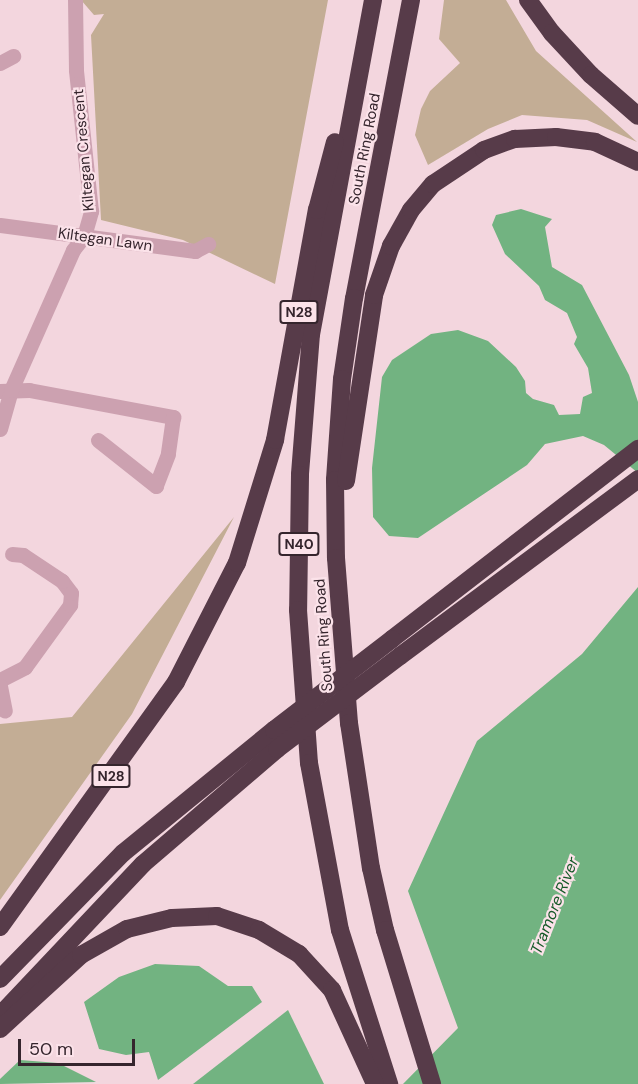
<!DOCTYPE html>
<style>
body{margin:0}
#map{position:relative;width:638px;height:1084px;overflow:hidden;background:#f3d6de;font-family:"DM Sans",sans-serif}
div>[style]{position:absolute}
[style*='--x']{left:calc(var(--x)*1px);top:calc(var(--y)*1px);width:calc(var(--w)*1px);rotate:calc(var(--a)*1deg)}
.green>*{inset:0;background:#c3ad95}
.water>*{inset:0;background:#72b381}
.street>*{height:15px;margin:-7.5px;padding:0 7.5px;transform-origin:7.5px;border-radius:7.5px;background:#cca1b0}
.highway>*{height:18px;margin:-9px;padding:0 9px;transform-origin:9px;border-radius:9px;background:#573b49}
.highway-bridge>*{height:18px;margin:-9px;padding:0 9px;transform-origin:9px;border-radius:9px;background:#573b49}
span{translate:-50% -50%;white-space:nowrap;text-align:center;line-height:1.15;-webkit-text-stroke:4.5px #fbe2e9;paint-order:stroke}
.shield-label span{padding:2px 4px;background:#fbe2e9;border:2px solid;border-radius:4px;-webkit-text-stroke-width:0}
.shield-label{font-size:14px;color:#35252d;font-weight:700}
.street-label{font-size:15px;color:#35252d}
.water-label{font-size:16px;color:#165a28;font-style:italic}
.scale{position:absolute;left:18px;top:1039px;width:117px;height:27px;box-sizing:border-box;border:3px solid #35252d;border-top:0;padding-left:8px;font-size:18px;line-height:21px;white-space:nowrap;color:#35252d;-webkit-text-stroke:4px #fbe2e9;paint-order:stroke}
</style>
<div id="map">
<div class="green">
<div style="clip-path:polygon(81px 0,328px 0,275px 284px,183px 240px,101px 220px,91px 35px,104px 14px,94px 15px)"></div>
<div style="clip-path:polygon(444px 0,506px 0,536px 51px,637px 142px,587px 120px,522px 115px,488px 129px,428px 165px,415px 135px,421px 109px,430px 91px,460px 63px,439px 39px)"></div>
<div style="clip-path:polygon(234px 517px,132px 714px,0 900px,0 724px,72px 717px)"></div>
</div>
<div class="water">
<div style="clip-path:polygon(521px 209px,552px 219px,545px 227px,552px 267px,582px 285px,629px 375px,638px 402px,638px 473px,604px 445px,583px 436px,545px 444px,527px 465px,418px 538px,389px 536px,373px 517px,372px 468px,382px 377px,392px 360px,431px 334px,458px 330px,488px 341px,516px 367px,525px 381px,526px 393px,533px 399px,554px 405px,559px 415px,580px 414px,583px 397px,592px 393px,588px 368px,574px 344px,577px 337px,567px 313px,545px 300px,539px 286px,505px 254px,492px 225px,496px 215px)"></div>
<div style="clip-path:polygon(638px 587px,638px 1084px,403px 1084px,458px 1028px,408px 891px,477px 741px,582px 654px)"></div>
<div style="clip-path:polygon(155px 964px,199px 966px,228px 986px,252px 986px,262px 1002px,158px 1080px,149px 1052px,126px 1055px,99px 1049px,84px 1002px,119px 977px)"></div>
<div style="clip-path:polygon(288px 1010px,324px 1084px,193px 1084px)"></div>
<div style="clip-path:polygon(20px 1060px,58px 1063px,96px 1082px,0 1084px,0 1079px)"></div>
</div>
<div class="street">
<div style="--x:0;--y:63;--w:15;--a:-28"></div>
<div style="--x:0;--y:225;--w:197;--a:7.6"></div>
<div style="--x:195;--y:251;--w:15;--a:-28"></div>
<div style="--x:0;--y:391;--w:29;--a:-2"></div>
<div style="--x:29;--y:390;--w:147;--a:10.6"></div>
<div style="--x:173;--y:417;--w:37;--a:98"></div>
<div style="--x:168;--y:454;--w:34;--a:111"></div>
<div style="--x:156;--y:486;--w:74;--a:-141.6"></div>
<div style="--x:0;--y:429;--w:41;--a:-74.2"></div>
<div style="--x:11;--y:390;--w:153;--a:-66.1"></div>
<div style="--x:73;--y:250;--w:18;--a:-52"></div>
<div style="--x:84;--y:236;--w:26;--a:-74"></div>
<div style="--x:91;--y:211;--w:142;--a:-96.1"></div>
<div style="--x:76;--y:70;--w:70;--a:-90.8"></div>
<div style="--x:0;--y:680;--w:28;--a:-27"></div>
<div style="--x:25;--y:667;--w:77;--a:-54"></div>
<div style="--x:70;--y:605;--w:12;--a:-85"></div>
<div style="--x:71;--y:593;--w:15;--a:-127"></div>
<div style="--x:62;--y:581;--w:47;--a:-146.3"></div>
<div style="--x:23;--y:555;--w:11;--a:-175"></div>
<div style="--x:0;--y:686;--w:25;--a:79"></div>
</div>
<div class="highway">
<div style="--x:373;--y:0;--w:340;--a:100.5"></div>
<div style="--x:311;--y:334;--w:141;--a:94.5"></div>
<div style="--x:300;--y:475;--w:135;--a:90.8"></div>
<div style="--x:298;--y:610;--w:153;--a:85.9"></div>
<div style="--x:309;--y:763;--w:170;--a:79.5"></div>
<div style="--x:340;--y:930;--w:162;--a:72.3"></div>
<div style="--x:411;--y:0;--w:303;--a:100.8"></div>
<div style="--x:354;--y:298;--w:82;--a:98.4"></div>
<div style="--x:342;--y:379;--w:101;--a:94"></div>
<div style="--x:335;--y:480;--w:78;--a:89.3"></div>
<div style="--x:336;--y:558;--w:166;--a:85.5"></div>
<div style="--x:349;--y:723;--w:147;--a:81.4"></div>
<div style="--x:371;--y:868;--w:64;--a:77.3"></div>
<div style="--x:385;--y:930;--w:161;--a:73"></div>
<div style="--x:528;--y:0;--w:41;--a:54"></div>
<div style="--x:552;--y:33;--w:57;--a:47.1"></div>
<div style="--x:591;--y:75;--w:62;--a:41.1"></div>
<div style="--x:346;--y:481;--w:188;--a:-81.4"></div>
<div style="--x:374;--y:295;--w:52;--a:-70.9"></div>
<div style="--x:391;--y:246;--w:41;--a:-60.9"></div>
<div style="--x:411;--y:210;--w:34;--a:-50"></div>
<div style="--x:433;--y:184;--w:61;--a:-33.7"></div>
<div style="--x:484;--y:150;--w:33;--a:-20"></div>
<div style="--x:515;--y:139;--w:41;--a:-2.8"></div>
<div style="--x:556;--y:137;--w:39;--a:7"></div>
<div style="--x:595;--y:142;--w:47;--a:24.9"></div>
<div style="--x:392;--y:639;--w:311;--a:-37.7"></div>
<div style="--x:400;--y:656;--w:297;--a:-36.6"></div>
<div style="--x:0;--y:927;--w:302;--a:-54.3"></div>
<div style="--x:176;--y:682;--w:134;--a:-62.9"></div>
<div style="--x:237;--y:563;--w:129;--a:-72.8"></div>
<div style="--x:275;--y:440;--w:234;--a:-79.7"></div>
<div style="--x:317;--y:210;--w:70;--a:-75.2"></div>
<div style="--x:0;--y:979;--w:176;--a:-45.7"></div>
<div style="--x:123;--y:853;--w:195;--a:-39.2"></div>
<div style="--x:4;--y:1011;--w:202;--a:-46.6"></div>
<div style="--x:143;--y:864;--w:177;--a:-40.6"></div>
<div style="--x:0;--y:1029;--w:110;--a:-42.4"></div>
<div style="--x:81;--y:955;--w:53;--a:-29.5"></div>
<div style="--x:127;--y:929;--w:46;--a:-13.7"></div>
<div style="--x:172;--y:918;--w:45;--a:-2.5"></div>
<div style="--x:217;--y:916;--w:44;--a:18.4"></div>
<div style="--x:259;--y:930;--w:47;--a:31"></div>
<div style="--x:299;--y:954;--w:49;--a:47.5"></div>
<div style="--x:332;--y:990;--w:103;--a:65.4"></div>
</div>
<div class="highway-bridge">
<div style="--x:274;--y:730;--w:149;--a:-37.6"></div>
<div style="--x:277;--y:749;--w:154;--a:-37.1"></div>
</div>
<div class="shield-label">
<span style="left:299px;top:312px">N28</span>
<span style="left:299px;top:544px">N40</span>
<span style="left:111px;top:776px">N28</span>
</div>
<div class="street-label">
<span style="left:365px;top:149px;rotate:-79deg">South Ring Road</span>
<span style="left:84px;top:150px;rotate:-95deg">Kiltegan Crescent</span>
<span style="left:105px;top:240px;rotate:8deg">Kiltegan Lawn</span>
<span style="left:324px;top:635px;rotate:-94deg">South Ring Road</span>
</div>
<div class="water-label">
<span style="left:555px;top:906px;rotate:-68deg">Tramore River</span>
</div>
<div class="scale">50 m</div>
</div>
